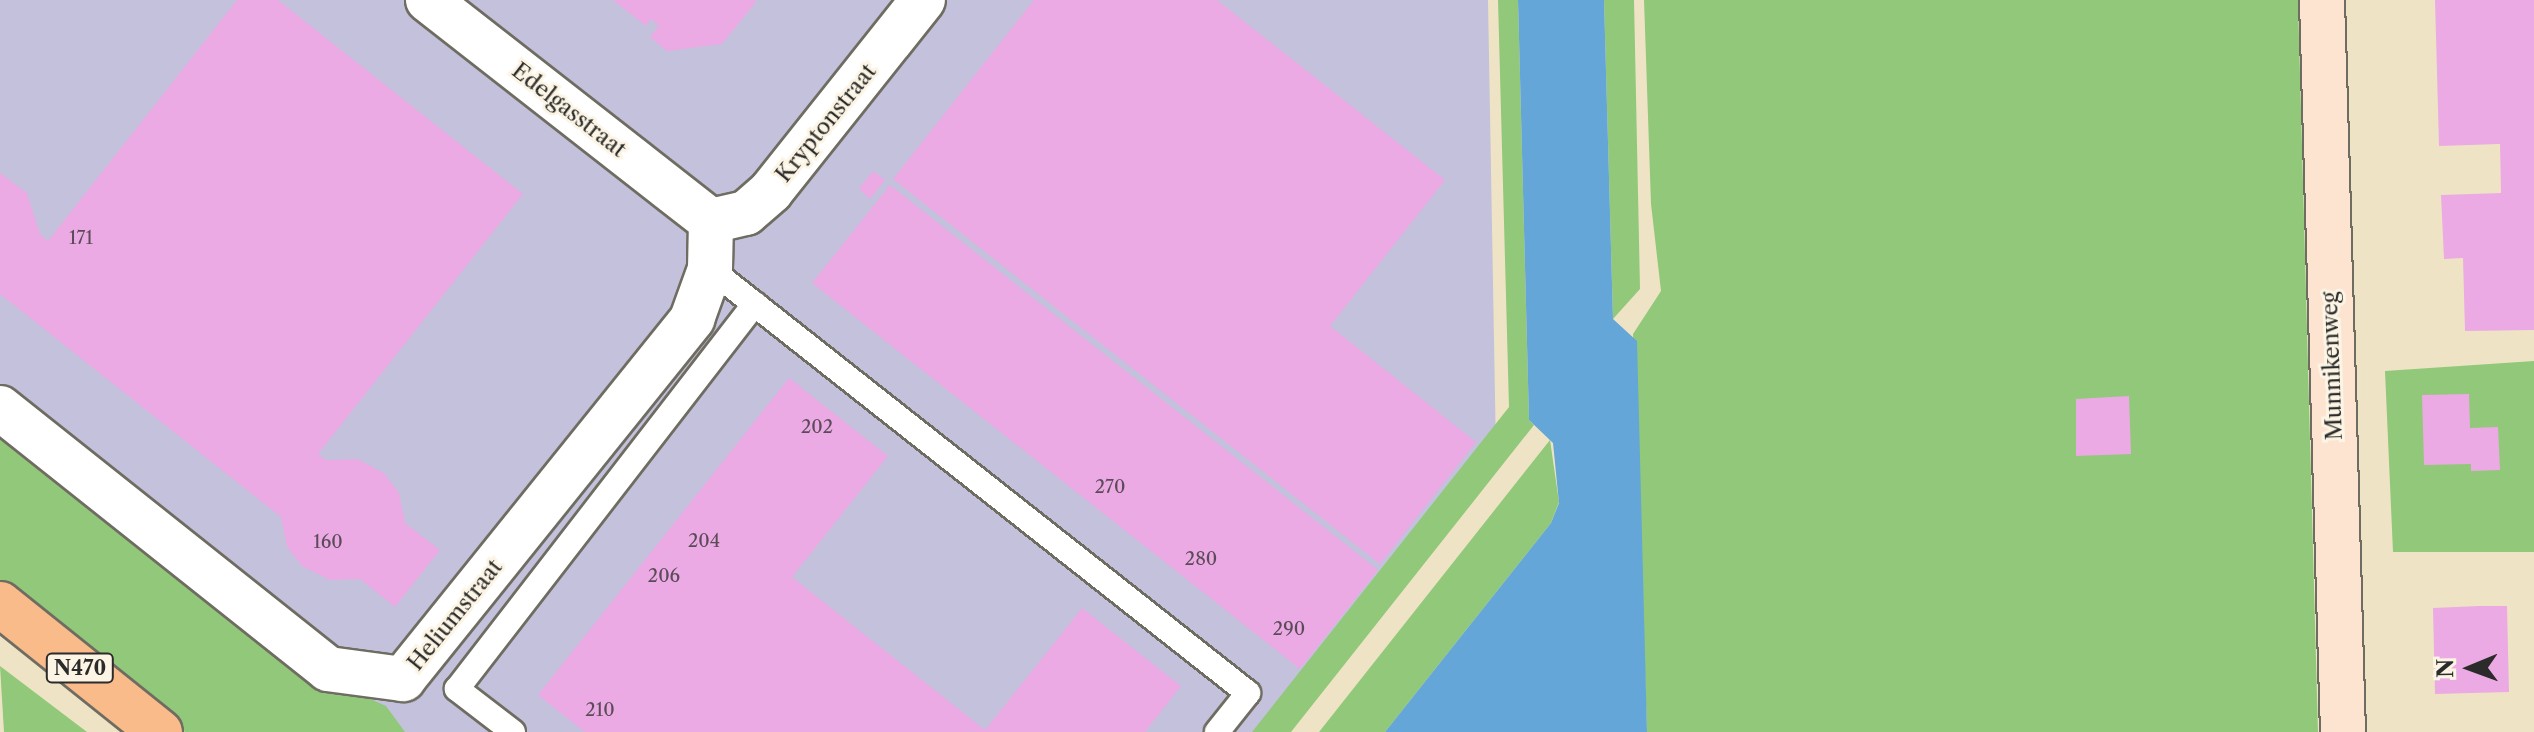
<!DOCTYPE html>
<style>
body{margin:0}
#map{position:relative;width:2534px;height:732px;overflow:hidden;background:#eee4c5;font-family:"Libre Caslon Text",serif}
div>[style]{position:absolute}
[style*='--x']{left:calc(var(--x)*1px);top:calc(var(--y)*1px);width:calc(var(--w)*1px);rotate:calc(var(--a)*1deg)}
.industrial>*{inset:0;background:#c3c1db}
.green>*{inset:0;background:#91c87a}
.water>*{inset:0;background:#63a6d7}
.building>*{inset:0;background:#ebaae3}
.roads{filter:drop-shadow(2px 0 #6f6c61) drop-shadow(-2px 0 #6f6c61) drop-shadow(0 2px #6f6c61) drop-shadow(0 -2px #6f6c61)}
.lane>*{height:24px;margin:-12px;padding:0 12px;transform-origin:12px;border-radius:12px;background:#fff}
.street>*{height:44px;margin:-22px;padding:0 22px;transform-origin:22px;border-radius:22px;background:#fff}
.secondary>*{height:44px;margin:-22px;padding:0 22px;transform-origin:22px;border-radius:22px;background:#fde4d1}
.primary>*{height:44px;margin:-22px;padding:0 22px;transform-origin:22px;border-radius:22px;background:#fabb8b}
span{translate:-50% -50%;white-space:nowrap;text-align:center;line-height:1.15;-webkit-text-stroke:6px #fcf5e5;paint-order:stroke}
.number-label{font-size:18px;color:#5b4b59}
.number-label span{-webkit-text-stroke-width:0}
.shield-label span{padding:2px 6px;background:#fcf5e5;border:2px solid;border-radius:6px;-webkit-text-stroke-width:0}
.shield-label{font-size:20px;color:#2b2b2b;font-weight:700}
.street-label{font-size:22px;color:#2b2b2b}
.north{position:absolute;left:2430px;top:628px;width:80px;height:80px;-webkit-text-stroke:6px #fcf5e5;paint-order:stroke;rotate:269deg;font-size:22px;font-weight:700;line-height:32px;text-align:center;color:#2b2b2b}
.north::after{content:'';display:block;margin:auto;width:28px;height:36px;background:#2b2b2b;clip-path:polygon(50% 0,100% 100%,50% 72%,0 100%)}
</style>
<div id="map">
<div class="industrial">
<div style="clip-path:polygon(0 0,1488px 0,1496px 453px,1275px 732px,273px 732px,0 522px)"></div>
</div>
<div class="green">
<div style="clip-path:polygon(1498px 0,1518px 0,1529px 420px,1534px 425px,1291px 732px,1252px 732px,1509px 407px)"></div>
<div style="clip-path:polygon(1604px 0,1634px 0,1640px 289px,1613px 319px)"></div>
<div style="clip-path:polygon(1644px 0,2298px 0,2318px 732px,1647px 732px,1633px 334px,1661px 291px,1651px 204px)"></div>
<div style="clip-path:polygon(2534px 361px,2534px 552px,2393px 552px,2385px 371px)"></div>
<div style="clip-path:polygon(0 431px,359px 694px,386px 706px,405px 732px,185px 732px,0 587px)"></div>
<div style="clip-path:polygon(1550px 440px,1559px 502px,1551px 523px,1385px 732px,1319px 732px)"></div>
<div style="clip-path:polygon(0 666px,87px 732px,4px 732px)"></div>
</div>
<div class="water">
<div style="clip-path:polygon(1518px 0,1604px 0,1613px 319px,1637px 341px,1647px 732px,1385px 732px,1551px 523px,1559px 503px,1553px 443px,1529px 420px)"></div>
</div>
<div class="building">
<div style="clip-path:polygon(237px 0,278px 0,523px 194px,318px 454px,326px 460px,357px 459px,384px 473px,399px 493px,405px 523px,440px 550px,395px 607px,360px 579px,330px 580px,302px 566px,287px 547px,281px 517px,0 294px,0 173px,27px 193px,40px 234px,48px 241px)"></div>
<div style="clip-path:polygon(613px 0,754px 0,756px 2px,722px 44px,667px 51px,650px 37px,659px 26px,651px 19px,646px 26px)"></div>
<div style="clip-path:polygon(1034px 0,1217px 0,1445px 180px,1330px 326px,1476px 442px,1380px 564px,893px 179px)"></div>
<div style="clip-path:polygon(2435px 0,2534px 0,2534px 330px,2465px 331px,2463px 258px,2444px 259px,2441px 195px,2501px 193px,2500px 144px,2439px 146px)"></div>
<div style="clip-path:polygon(873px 171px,885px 180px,870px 199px,859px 189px)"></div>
<div style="clip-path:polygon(890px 185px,1378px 570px,1300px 669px,812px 283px)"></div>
<div style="clip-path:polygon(789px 378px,888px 456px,792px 577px,985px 730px,1082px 608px,1181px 686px,1145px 732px,585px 732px,538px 695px)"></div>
<div style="clip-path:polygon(2469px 394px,2470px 428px,2498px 427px,2500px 470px,2471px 471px,2471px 464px,2424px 465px,2422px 395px)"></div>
<div style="clip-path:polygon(2129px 396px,2131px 454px,2076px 456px,2076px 399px)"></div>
<div style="clip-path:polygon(2479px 606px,2507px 606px,2509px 692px,2435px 694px,2433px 608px)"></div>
</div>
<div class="roads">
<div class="lane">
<div style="--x:710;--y:269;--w:685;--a:38.24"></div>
<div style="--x:1248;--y:693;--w:50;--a:128.5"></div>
<div style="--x:513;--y:732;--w:71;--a:-142.5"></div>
<div style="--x:457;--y:689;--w:487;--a:-52.3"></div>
</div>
<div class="street">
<div style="--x:428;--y:0;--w:359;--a:38"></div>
<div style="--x:711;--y:221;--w:36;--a:-13"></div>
<div style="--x:746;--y:213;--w:33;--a:-41"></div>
<div style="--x:771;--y:191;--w:244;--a:-51.5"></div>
<div style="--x:0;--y:408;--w:419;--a:38.5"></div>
<div style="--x:328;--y:669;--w:76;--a:7.6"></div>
<div style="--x:403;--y:679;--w:462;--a:-51.2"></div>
<div style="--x:692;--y:319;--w:53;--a:-70.2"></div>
<div style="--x:710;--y:269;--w:48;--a:-88.8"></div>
</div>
<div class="secondary">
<div style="--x:2322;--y:0;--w:732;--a:88.36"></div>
</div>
<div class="primary">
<div style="--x:0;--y:604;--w:205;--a:38.7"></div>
</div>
</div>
<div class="number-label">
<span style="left:81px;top:238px">171</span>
<span style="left:817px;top:427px">202</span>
<span style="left:1110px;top:487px">270</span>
<span style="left:704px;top:541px">204</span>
<span style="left:328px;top:542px">160</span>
<span style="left:1201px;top:559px">280</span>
<span style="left:664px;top:576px">206</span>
<span style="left:1289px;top:629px">290</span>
<span style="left:600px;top:710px">210</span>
</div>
<div class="shield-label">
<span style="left:80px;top:668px">N470</span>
</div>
<div class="street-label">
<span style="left:569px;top:110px;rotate:38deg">Edelgasstraat</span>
<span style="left:826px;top:123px;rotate:-51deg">Kryptonstraat</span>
<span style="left:2332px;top:366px;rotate:-92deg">Munnikenweg</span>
<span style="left:455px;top:615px;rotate:-51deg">Heliumstraat</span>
</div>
<div class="north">N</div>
</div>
